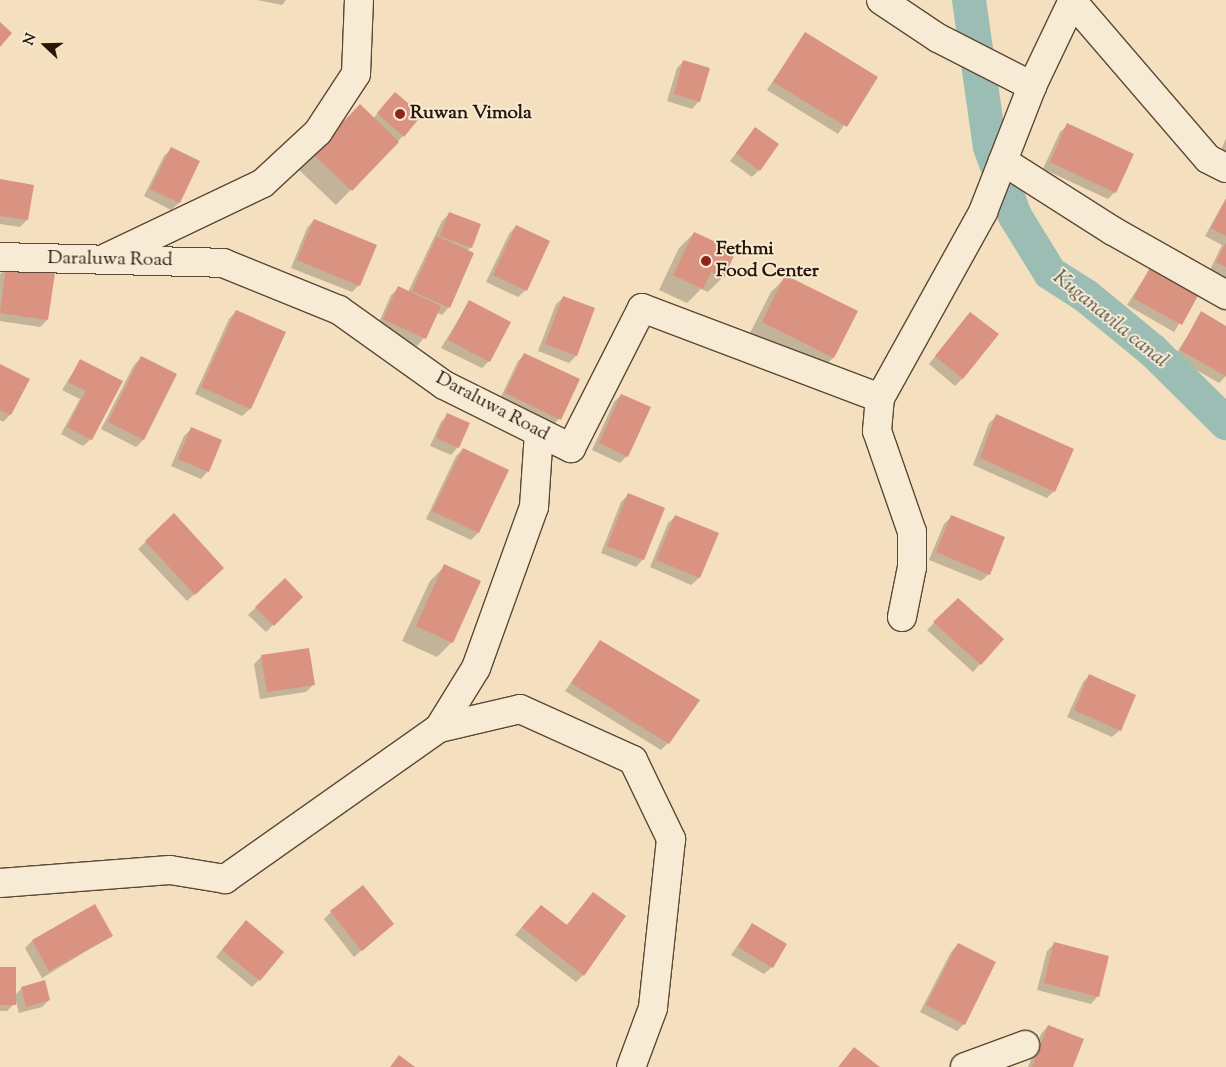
<!DOCTYPE html>
<style>
body{margin:0}
#map{position:relative;width:1226px;height:1067px;overflow:hidden;background:#f4e0be;font-family:"Sorts Mill Goudy",serif}
div>[style]{position:absolute}
[style*='--x']{left:calc(var(--x)*1px);top:calc(var(--y)*1px);width:calc(var(--w)*1px);rotate:calc(var(--a)*1deg)}
.shadow>*{inset:0;background:#0003}
.canal>*{height:34px;margin:-17px;padding:0 17px;transform-origin:17px;border-radius:17px;background:#9cbdb4}
.building>*{inset:0;background:#da9281}
.roads{filter:drop-shadow(1px 0 #5b4836) drop-shadow(-1px 0 #5b4836) drop-shadow(0 1px #5b4836) drop-shadow(0 -1px #5b4836)}
.minor>*{height:28px;margin:-14px;padding:0 14px;transform-origin:14px;border-radius:14px;background:#f8ebd5}
.dots>*{width:14px;height:14px;translate:-50% -50%;box-sizing:border-box;border:2px solid #f8ebd5;border-radius:50%}
span{translate:-50% -50%;white-space:nowrap;text-align:center;line-height:1.15;-webkit-text-stroke:4px #f8ebd5;paint-order:stroke}
.poi-label{font-size:19px;color:#281608;font-weight:700}
.left{translate:0 -50%;text-align:left}
.street-label{font-size:19px;color:#281608}
.water-label{font-size:20px;color:#515044;font-style:italic}
.north{position:absolute;left:20px;top:20px;width:50px;height:50px;-webkit-text-stroke:4px #f8ebd5;paint-order:stroke;rotate:291deg;font-size:14px;font-weight:700;line-height:20px;text-align:center;color:#281608}
.north::after{content:'';display:block;margin:auto;width:18px;height:22px;background:#281608;clip-path:polygon(50% 0,100% 100%,50% 72%,0 100%)}
</style>
<div id="map">
<div class="shadow">
<div style="clip-path:polygon(257px 0,286px 0,282px 5px)"></div>
<div style="clip-path:polygon(805px 33px,876px 78px,838px 134px,767px 90px)"></div>
<div style="clip-path:polygon(684px 61px,699px 101px,692px 109px,667px 101px,677px 68px)"></div>
<div style="clip-path:polygon(388px 100px,403px 136px,336px 205px,299px 170px,345px 121px,373px 119px)"></div>
<div style="clip-path:polygon(1068px 125px,1115px 192px,1108px 199px,1043px 169px,1060px 132px)"></div>
<div style="clip-path:polygon(755px 129px,759px 170px,752px 177px,730px 161px)"></div>
<div style="clip-path:polygon(1226px 138px,1226px 152px,1221px 150px)"></div>
<div style="clip-path:polygon(171px 149px,199px 162px,179px 203px,171px 210px,144px 196px,164px 156px)"></div>
<div style="clip-path:polygon(0 180px,27px 220px,20px 227px,0 224px)"></div>
<div style="clip-path:polygon(1226px 198px,1226px 278px,1210px 270px,1222px 245px,1205px 236px)"></div>
<div style="clip-path:polygon(449px 214px,471px 247px,467px 251px,473px 254px,449px 307px,442px 315px,436px 312px,424px 338px,417px 346px,377px 327px,391px 295px,399px 288px,408px 292px,442px 221px)"></div>
<div style="clip-path:polygon(314px 220px,359px 285px,352px 292px,291px 268px,307px 228px)"></div>
<div style="clip-path:polygon(516px 226px,526px 290px,518px 297px,486px 282px,509px 234px)"></div>
<div style="clip-path:polygon(694px 233px,723px 277px,708px 292px,701px 289px,687px 303px,659px 290px,679px 248px)"></div>
<div style="clip-path:polygon(1152px 266px,1199px 292px,1174px 332px,1127px 305px)"></div>
<div style="clip-path:polygon(6px 268px,47px 320px,40px 327px,0 321px,0 274px)"></div>
<div style="clip-path:polygon(786px 277px,856px 311px,833px 358px,818px 372px,748px 337px,771px 292px)"></div>
<div style="clip-path:polygon(564px 297px,594px 309px,576px 356px,569px 363px,538px 351px,556px 304px)"></div>
<div style="clip-path:polygon(469px 302px,489px 361px,482px 368px,441px 348px)"></div>
<div style="clip-path:polygon(236px 311px,284px 333px,250px 409px,242px 416px,195px 394px,229px 319px)"></div>
<div style="clip-path:polygon(970px 313px,963px 378px,955px 386px,929px 364px)"></div>
<div style="clip-path:polygon(1202px 313px,1226px 327px,1226px 376px,1219px 383px,1174px 357px)"></div>
<div style="clip-path:polygon(525px 354px,559px 419px,552px 426px,499px 401px,518px 361px)"></div>
<div style="clip-path:polygon(141px 358px,175px 375px,143px 440px,136px 447px,101px 429px,134px 365px)"></div>
<div style="clip-path:polygon(80px 361px,121px 381px,91px 439px,83px 446px,61px 434px,80px 399px,62px 390px)"></div>
<div style="clip-path:polygon(0 365px,28px 379px,10px 415px,3px 422px,0 420px)"></div>
<div style="clip-path:polygon(621px 395px,627px 456px,620px 463px,592px 450px,614px 402px)"></div>
<div style="clip-path:polygon(448px 415px,458px 447px,451px 455px,430px 446px,441px 422px)"></div>
<div style="clip-path:polygon(997px 416px,1054px 491px,1047px 498px,973px 465px,989px 423px)"></div>
<div style="clip-path:polygon(191px 429px,208px 471px,201px 479px,171px 466px,184px 436px)"></div>
<div style="clip-path:polygon(463px 449px,478px 533px,471px 540px,426px 519px,456px 456px)"></div>
<div style="clip-path:polygon(628px 495px,643px 559px,636px 567px,601px 553px,621px 502px)"></div>
<div style="clip-path:polygon(174px 515px,215px 575px,187px 601px,138px 549px)"></div>
<div style="clip-path:polygon(676px 516px,717px 534px,699px 578px,691px 585px,650px 567px,668px 523px)"></div>
<div style="clip-path:polygon(951px 517px,989px 574px,981px 581px,929px 560px,944px 524px)"></div>
<div style="clip-path:polygon(445px 566px,452px 642px,437px 657px,402px 641px,430px 581px)"></div>
<div style="clip-path:polygon(285px 579px,301px 597px,266px 632px,248px 615px)"></div>
<div style="clip-path:polygon(958px 599px,1002px 639px,973px 672px,927px 630px)"></div>
<div style="clip-path:polygon(600px 641px,668px 743px,661px 750px,565px 691px)"></div>
<div style="clip-path:polygon(262px 656px,314px 684px,306px 692px,260px 699px,254px 664px)"></div>
<div style="clip-path:polygon(1090px 675px,1120px 730px,1112px 737px,1067px 717px,1083px 682px)"></div>
<div style="clip-path:polygon(593px 893px,583px 975px,576px 982px,515px 935px,533px 914px,566px 926px)"></div>
<div style="clip-path:polygon(331px 912px,392px 924px,354px 957px,324px 919px)"></div>
<div style="clip-path:polygon(752px 924px,772px 967px,764px 974px,731px 955px)"></div>
<div style="clip-path:polygon(239px 929px,259px 980px,252px 987px,216px 957px)"></div>
<div style="clip-path:polygon(111px 936px,42px 978px,25px 948px,32px 941px)"></div>
<div style="clip-path:polygon(958px 944px,964px 1024px,957px 1031px,920px 1012px,951px 952px)"></div>
<div style="clip-path:polygon(1054px 944px,1098px 996px,1091px 1004px,1037px 990px,1047px 951px)"></div>
<div style="clip-path:polygon(0 968px,15px 995px,22px 988px,49px 1000px,42px 1007px,19px 1013px,16px 1002px,7px 1011px,0 1011px)"></div>
<div style="clip-path:polygon(1048px 1026px,1072px 1067px,1028px 1067px,1041px 1034px)"></div>
</div>
<div class="canal">
<div style="--x:969;--y:0;--w:148;--a:81.9"></div>
<div style="--x:990;--y:147;--w:73;--a:70.1"></div>
<div style="--x:1015;--y:216;--w:67;--a:58.4"></div>
<div style="--x:1050;--y:273;--w:43;--a:32.6"></div>
<div style="--x:1086;--y:296;--w:87;--a:39.4"></div>
<div style="--x:1153;--y:351;--w:103;--a:44.6"></div>
</div>
<div class="building">
<div style="clip-path:polygon(0 22px,12px 33px,0 47px)"></div>
<div style="clip-path:polygon(805px 32px,878px 77px,847px 127px,773px 82px)"></div>
<div style="clip-path:polygon(683px 60px,710px 68px,700px 102px,674px 94px)"></div>
<div style="clip-path:polygon(395px 92px,422px 115px,404px 137px,377px 113px)"></div>
<div style="clip-path:polygon(360px 104px,399px 142px,352px 191px,313px 154px)"></div>
<div style="clip-path:polygon(1067px 123px,1134px 154px,1116px 193px,1050px 162px)"></div>
<div style="clip-path:polygon(755px 127px,779px 144px,760px 171px,736px 153px)"></div>
<div style="clip-path:polygon(171px 147px,200px 161px,180px 203px,150px 189px)"></div>
<div style="clip-path:polygon(0 179px,34px 185px,28px 220px,0 216px)"></div>
<div style="clip-path:polygon(1226px 199px,1226px 236px,1211px 228px)"></div>
<div style="clip-path:polygon(449px 212px,481px 224px,472px 248px,440px 236px)"></div>
<div style="clip-path:polygon(314px 219px,377px 245px,360px 286px,297px 260px)"></div>
<div style="clip-path:polygon(516px 225px,550px 241px,527px 291px,493px 275px)"></div>
<div style="clip-path:polygon(694px 232px,736px 251px,724px 278px,711px 272px,703px 289px,673px 275px)"></div>
<div style="clip-path:polygon(437px 236px,474px 253px,450px 308px,412px 291px)"></div>
<div style="clip-path:polygon(1226px 243px,1226px 267px,1216px 262px)"></div>
<div style="clip-path:polygon(1152px 264px,1200px 292px,1182px 325px,1133px 298px)"></div>
<div style="clip-path:polygon(6px 266px,55px 273px,48px 320px,0 313px)"></div>
<div style="clip-path:polygon(785px 275px,858px 311px,834px 358px,762px 322px)"></div>
<div style="clip-path:polygon(398px 286px,441px 306px,426px 339px,383px 319px)"></div>
<div style="clip-path:polygon(563px 296px,595px 308px,577px 356px,545px 344px)"></div>
<div style="clip-path:polygon(469px 300px,511px 322px,490px 362px,448px 340px)"></div>
<div style="clip-path:polygon(236px 310px,286px 332px,251px 409px,201px 387px)"></div>
<div style="clip-path:polygon(1201px 311px,1226px 326px,1226px 376px,1180px 350px)"></div>
<div style="clip-path:polygon(970px 312px,999px 334px,963px 379px,935px 356px)"></div>
<div style="clip-path:polygon(524px 353px,580px 379px,561px 420px,505px 393px)"></div>
<div style="clip-path:polygon(141px 356px,177px 374px,144px 440px,108px 422px)"></div>
<div style="clip-path:polygon(80px 359px,123px 381px,92px 440px,67px 427px,86px 391px,68px 382px)"></div>
<div style="clip-path:polygon(0 364px,30px 379px,11px 415px,0 410px)"></div>
<div style="clip-path:polygon(621px 394px,651px 407px,628px 457px,599px 443px)"></div>
<div style="clip-path:polygon(447px 413px,470px 423px,459px 448px,436px 438px)"></div>
<div style="clip-path:polygon(996px 414px,1074px 449px,1055px 492px,980px 458px)"></div>
<div style="clip-path:polygon(191px 427px,222px 440px,209px 472px,178px 459px)"></div>
<div style="clip-path:polygon(463px 448px,509px 470px,479px 533px,432px 511px)"></div>
<div style="clip-path:polygon(628px 493px,665px 508px,644px 560px,607px 546px)"></div>
<div style="clip-path:polygon(174px 513px,224px 568px,195px 595px,145px 541px)"></div>
<div style="clip-path:polygon(675px 515px,719px 533px,700px 578px,656px 560px)"></div>
<div style="clip-path:polygon(951px 515px,1005px 537px,990px 575px,936px 552px)"></div>
<div style="clip-path:polygon(444px 564px,481px 581px,453px 643px,416px 626px)"></div>
<div style="clip-path:polygon(285px 578px,303px 597px,274px 626px,255px 607px)"></div>
<div style="clip-path:polygon(958px 598px,1004px 639px,981px 665px,933px 622px)"></div>
<div style="clip-path:polygon(600px 640px,700px 700px,669px 744px,571px 683px)"></div>
<div style="clip-path:polygon(309px 648px,315px 685px,267px 692px,261px 655px)"></div>
<div style="clip-path:polygon(1089px 674px,1136px 695px,1121px 731px,1074px 710px)"></div>
<div style="clip-path:polygon(363px 885px,394px 924px,362px 951px,330px 911px)"></div>
<div style="clip-path:polygon(593px 892px,626px 916px,584px 976px,522px 927px,541px 905px,567px 925px)"></div>
<div style="clip-path:polygon(95px 904px,113px 936px,49px 971px,32px 940px)"></div>
<div style="clip-path:polygon(246px 920px,284px 952px,260px 981px,222px 950px)"></div>
<div style="clip-path:polygon(752px 923px,787px 944px,773px 968px,738px 947px)"></div>
<div style="clip-path:polygon(1054px 942px,1109px 956px,1099px 997px,1044px 983px)"></div>
<div style="clip-path:polygon(958px 943px,996px 962px,965px 1025px,926px 1005px)"></div>
<div style="clip-path:polygon(0 967px,16px 967px,16px 1005px,0 1005px)"></div>
<div style="clip-path:polygon(45px 980px,50px 1000px,26px 1007px,21px 987px)"></div>
<div style="clip-path:polygon(1048px 1025px,1084px 1039px,1073px 1067px,1032px 1067px)"></div>
<div style="clip-path:polygon(854px 1047px,880px 1067px,838px 1067px)"></div>
<div style="clip-path:polygon(399px 1055px,415px 1067px,390px 1067px)"></div>
</div>
<div class="roads">
<div class="minor">
<div style="--x:881;--y:0;--w:69;--a:33.7"></div>
<div style="--x:938;--y:38;--w:106;--a:27.1"></div>
<div style="--x:1072;--y:1;--w:208;--a:49.3"></div>
<div style="--x:1208;--y:159;--w:20;--a:27"></div>
<div style="--x:1003;--y:161;--w:130;--a:32.5"></div>
<div style="--x:1113;--y:231;--w:130;--a:29.5"></div>
<div style="--x:0;--y:257;--w:223;--a:1.5"></div>
<div style="--x:223;--y:263;--w:125;--a:22.1"></div>
<div style="--x:339;--y:310;--w:129;--a:35.5"></div>
<div style="--x:444;--y:385;--w:142;--a:26.4"></div>
<div style="--x:571;--y:448;--w:157;--a:-63.1"></div>
<div style="--x:642;--y:308;--w:254;--a:20.7"></div>
<div style="--x:106;--y:258;--w:174;--a:-25.5"></div>
<div style="--x:263;--y:183;--w:75;--a:-42.8"></div>
<div style="--x:318;--y:132;--w:69;--a:-56.8"></div>
<div style="--x:356;--y:74;--w:74;--a:-87.7"></div>
<div style="--x:902;--y:617;--w:51;--a:-78.7"></div>
<div style="--x:912;--y:567;--w:35;--a:-90"></div>
<div style="--x:912;--y:532;--w:107;--a:-109.1"></div>
<div style="--x:877;--y:431;--w:33;--a:-85"></div>
<div style="--x:880;--y:398;--w:213;--a:-61"></div>
<div style="--x:983;--y:212;--w:135;--a:-68.7"></div>
<div style="--x:1032;--y:86;--w:95;--a:-64.5"></div>
<div style="--x:439;--y:728;--w:70;--a:-58.3"></div>
<div style="--x:476;--y:668;--w:171;--a:-70.2"></div>
<div style="--x:534;--y:507;--w:75;--a:-86.2"></div>
<div style="--x:0;--y:883;--w:170;--a:-4.4"></div>
<div style="--x:170;--y:870;--w:56;--a:9.3"></div>
<div style="--x:225;--y:879;--w:262;--a:-35.2"></div>
<div style="--x:439;--y:728;--w:83;--a:-13.2"></div>
<div style="--x:520;--y:709;--w:124;--a:24.3"></div>
<div style="--x:633;--y:760;--w:88;--a:64.3"></div>
<div style="--x:671;--y:839;--w:170;--a:96.1"></div>
<div style="--x:653;--y:1008;--w:63;--a:110.4"></div>
<div style="--x:965;--y:1067;--w:64;--a:-20.1"></div>
</div>
</div>
<div class="dots">
<div style="left:400px;top:114px;background:#8f2418"></div>
<div style="left:706px;top:261px;background:#8f2418"></div>
</div>
<div class="poi-label">
<span class="left" style="left:410px;top:114px">Ruwan Vimola</span>
<span class="left" style="left:716px;top:261px">Fethmi<br>Food Center</span>
</div>
<div class="street-label">
<span style="left:110px;top:260px;rotate:1deg">Daraluwa Road</span>
<span style="left:492px;top:407px;rotate:28deg">Daraluwa Road</span>
</div>
<div class="water-label">
<span style="left:1110px;top:320px;rotate:39deg">Kuganavila canal</span>
</div>
<div class="north">N</div>
</div>
